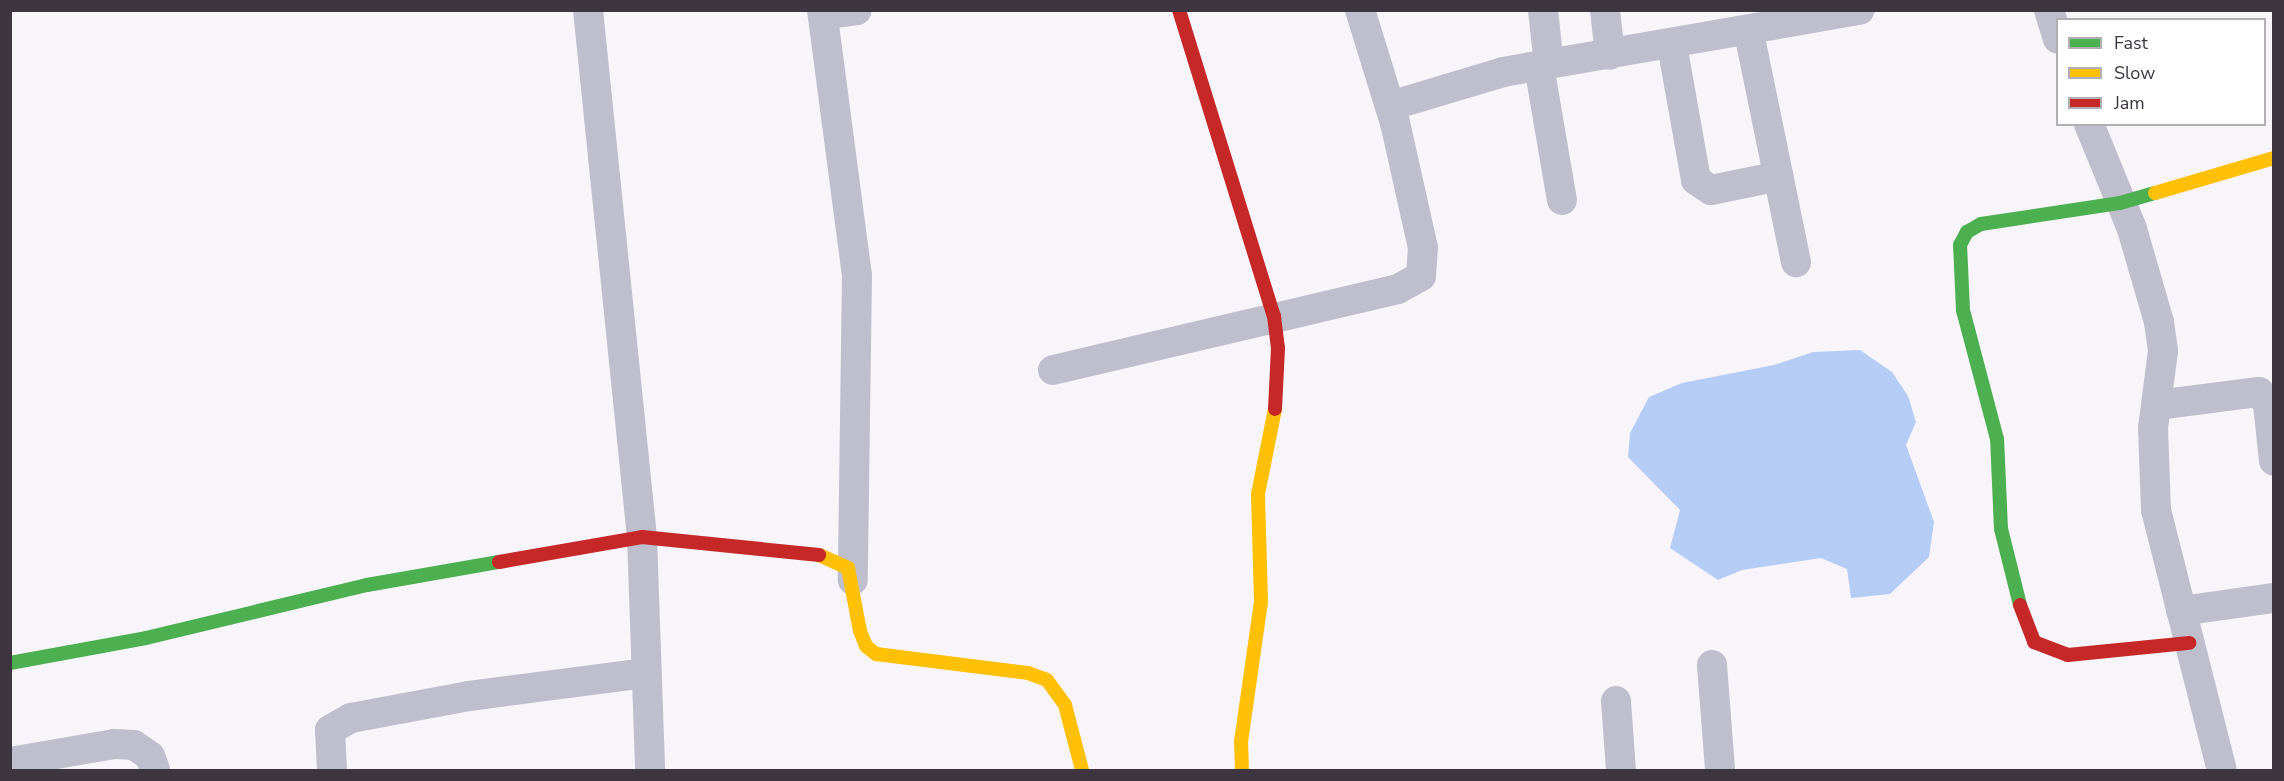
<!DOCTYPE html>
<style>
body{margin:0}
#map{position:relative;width:2284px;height:781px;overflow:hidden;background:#f8f5fa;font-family:"Nunito Sans",sans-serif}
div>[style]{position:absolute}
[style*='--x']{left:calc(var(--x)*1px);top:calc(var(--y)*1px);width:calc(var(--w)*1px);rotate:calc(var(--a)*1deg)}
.water>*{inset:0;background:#b5ccf5}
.street>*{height:30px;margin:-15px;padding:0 15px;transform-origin:15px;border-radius:15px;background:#bfbecd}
.fast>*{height:14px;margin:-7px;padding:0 7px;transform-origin:7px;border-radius:7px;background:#4caf50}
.slow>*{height:14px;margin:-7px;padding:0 7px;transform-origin:7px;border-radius:7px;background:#ffc107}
.jam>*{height:14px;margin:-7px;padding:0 7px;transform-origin:7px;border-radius:7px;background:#c62828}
span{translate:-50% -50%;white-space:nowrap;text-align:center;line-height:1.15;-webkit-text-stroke:6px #fff;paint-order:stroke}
.frame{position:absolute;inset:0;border:12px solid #3d3641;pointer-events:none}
.legend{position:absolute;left:2056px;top:18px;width:210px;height:108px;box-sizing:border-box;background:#fff;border:2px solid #b1afb3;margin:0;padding:8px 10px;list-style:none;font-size:18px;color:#3d3641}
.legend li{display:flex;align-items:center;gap:12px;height:30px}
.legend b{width:30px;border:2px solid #b1afb3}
</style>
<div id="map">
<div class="water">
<div style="clip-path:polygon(1860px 350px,1892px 372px,1908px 396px,1916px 422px,1906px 445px,1934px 522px,1929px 557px,1890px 594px,1851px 598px,1847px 569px,1821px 558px,1742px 570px,1718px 580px,1670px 548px,1680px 510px,1628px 457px,1630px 433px,1649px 397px,1682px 383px,1774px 365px,1813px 352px)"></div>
</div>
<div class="street">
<div style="--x:588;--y:10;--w:530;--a:84.15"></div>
<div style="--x:642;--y:537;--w:233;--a:88"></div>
<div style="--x:822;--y:10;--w:267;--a:82.5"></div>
<div style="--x:857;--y:275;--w:305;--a:90.8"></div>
<div style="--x:1543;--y:10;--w:55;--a:83.8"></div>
<div style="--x:1605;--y:10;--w:45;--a:83.7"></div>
<div style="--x:2049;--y:10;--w:30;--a:73"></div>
<div style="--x:823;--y:15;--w:34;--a:-8"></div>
<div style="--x:1749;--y:33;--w:234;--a:78.4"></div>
<div style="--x:1672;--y:45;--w:137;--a:79.9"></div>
<div style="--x:1696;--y:180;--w:18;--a:34"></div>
<div style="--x:1711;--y:190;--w:69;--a:-11.6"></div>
<div style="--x:1539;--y:66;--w:136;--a:80.3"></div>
<div style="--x:1390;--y:106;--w:118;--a:-16.7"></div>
<div style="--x:1503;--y:72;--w:362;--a:-9.9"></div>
<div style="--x:2089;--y:124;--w:113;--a:67.7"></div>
<div style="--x:2132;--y:229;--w:97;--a:73.8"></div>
<div style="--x:2159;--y:322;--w:29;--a:82"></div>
<div style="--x:2163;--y:351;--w:78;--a:97.4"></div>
<div style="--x:2153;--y:428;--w:82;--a:87.9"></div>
<div style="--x:2156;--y:510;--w:268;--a:75.8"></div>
<div style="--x:1053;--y:370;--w:354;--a:-13.2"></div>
<div style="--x:1398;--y:289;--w:26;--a:-29"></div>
<div style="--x:1421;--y:276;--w:28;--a:-86"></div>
<div style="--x:1423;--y:248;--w:128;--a:-102.6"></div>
<div style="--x:1395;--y:123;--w:118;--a:-107.2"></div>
<div style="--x:2157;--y:405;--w:103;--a:-7.3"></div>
<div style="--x:2259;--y:392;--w:15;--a:53"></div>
<div style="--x:2268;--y:404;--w:57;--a:84"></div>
<div style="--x:2181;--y:611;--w:94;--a:-8"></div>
<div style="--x:1712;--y:665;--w:105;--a:85.6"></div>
<div style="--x:1616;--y:701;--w:69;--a:85.9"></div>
<div style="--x:10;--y:762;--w:106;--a:-9.8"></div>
<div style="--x:114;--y:744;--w:20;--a:3"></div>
<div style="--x:134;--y:745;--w:19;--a:35"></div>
<div style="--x:150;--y:756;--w:15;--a:70"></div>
<div style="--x:332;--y:770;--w:40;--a:-92.9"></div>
<div style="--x:330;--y:730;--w:24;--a:-30"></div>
<div style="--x:351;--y:718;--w:120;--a:-10.6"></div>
<div style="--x:469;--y:696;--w:177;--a:-7.4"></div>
</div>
<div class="fast">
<div style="--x:2020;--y:605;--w:78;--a:-104"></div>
<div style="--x:2001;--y:529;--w:90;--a:-92.5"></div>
<div style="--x:1997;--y:439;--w:133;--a:-104.8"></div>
<div style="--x:1963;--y:310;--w:65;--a:-92.6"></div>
<div style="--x:1960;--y:245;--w:15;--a:-62"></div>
<div style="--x:1967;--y:232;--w:16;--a:-30"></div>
<div style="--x:1981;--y:224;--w:141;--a:-8.6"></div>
<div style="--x:2120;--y:203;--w:36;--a:-16"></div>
<div style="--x:10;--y:663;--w:138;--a:-10.4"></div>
<div style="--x:146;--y:638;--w:227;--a:-13.5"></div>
<div style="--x:367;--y:585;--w:134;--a:-9.9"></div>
</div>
<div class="slow">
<div style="--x:2155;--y:193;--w:124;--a:-16.4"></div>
<div style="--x:819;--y:555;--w:32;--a:24"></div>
<div style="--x:848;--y:568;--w:64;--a:79.2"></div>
<div style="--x:860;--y:631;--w:16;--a:68"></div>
<div style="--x:866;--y:646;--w:13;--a:39"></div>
<div style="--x:876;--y:654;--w:153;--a:7.1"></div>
<div style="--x:1028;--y:673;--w:20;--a:20"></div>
<div style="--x:1047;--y:680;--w:31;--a:54"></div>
<div style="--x:1065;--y:705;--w:67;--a:75.3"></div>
<div style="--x:1242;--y:770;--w:28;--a:-92"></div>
<div style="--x:1241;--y:742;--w:141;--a:-81.9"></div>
<div style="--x:1261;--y:602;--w:108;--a:-91.6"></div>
<div style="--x:1258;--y:494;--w:87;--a:-78.7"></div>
</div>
<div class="jam">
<div style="--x:1179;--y:10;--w:320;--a:72.8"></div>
<div style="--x:1274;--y:316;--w:32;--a:83"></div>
<div style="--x:1278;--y:348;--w:61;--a:92.8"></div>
<div style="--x:499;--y:562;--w:145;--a:-9.9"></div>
<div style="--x:642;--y:537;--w:178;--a:5.8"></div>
<div style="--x:2020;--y:605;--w:40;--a:69"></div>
<div style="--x:2034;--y:642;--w:36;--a:21"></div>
<div style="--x:2068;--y:655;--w:122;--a:-5.7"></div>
</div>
<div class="frame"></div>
<ul class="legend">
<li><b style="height:8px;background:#4caf50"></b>Fast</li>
<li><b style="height:8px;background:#ffc107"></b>Slow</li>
<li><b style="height:8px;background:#c62828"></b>Jam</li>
</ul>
</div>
